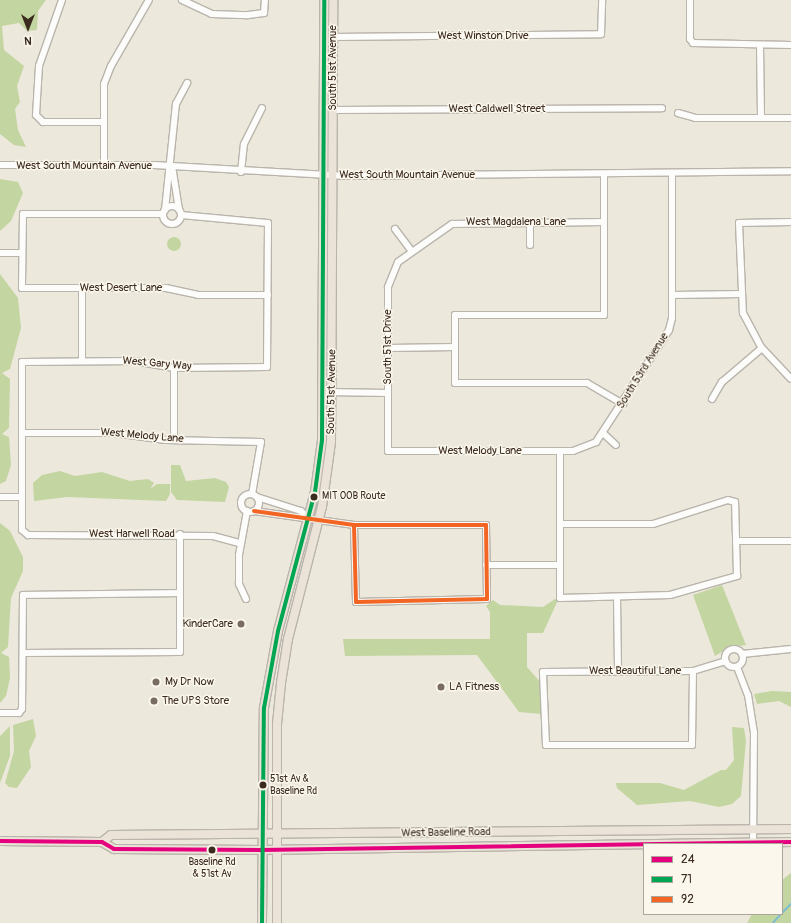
<!DOCTYPE html>
<style>
body{margin:0}
#map{position:relative;width:791px;height:923px;overflow:hidden;background:#ede8dc;font-family:Pangolin,sans-serif}
div>[style]{position:absolute}
[style*='--x']{left:calc(var(--x)*1px);top:calc(var(--y)*1px);width:calc(var(--w)*1px);rotate:calc(var(--a)*1deg)}
.green>*{inset:0;background:#c3d5a0}
.round{border-radius:50%}
.stream>*{height:1.5px;margin:-0.75px;padding:0 0.75px;transform-origin:0.75px;border-radius:0.75px;background:#7bbfcf}
.roads{filter:drop-shadow(1px 0 #b9b4ac) drop-shadow(-1px 0 #b9b4ac) drop-shadow(0 1px #b9b4ac) drop-shadow(0 -1px #b9b4ac)}
.minor>*{height:6px;margin:-3px;padding:0 3px;transform-origin:3px;border-radius:3px;background:#fcfcfa}
.minor>.ring{margin:-3px;padding:0;box-sizing:content-box;background:none;border:6px solid #fcfcfa;border-radius:50%}
.major>*{height:8px;margin:-4px;padding:0 4px;transform-origin:4px;border-radius:4px;background:#ebe3d8}
.bus-1>*{height:4px;margin:-2px;padding:0 2px;transform-origin:2px;border-radius:2px;background:#e5007d}
.bus-2>*{height:4px;margin:-2px;padding:0 2px;transform-origin:2px;border-radius:2px;background:#00a651}
.bus-3>*{height:4px;margin:-2px;padding:0 2px;transform-origin:2px;border-radius:2px;background:#f26522}
.dots>*{width:11px;height:11px;translate:-50% -50%;box-sizing:border-box;border:2px solid #fbf7ec;border-radius:50%}
span{translate:-50% -50%;white-space:nowrap;text-align:center;line-height:1.15;-webkit-text-stroke:3px #fbf7ec;paint-order:stroke}
.bus-label{font-size:10px;color:#3b2a1e}
.left{translate:0 -50%;text-align:left}
.street-label{font-size:11px;color:#3b2a1e}
.poi-label{font-size:11px;color:#3b2a1e}
.right{translate:-100% -50%;text-align:right}
.legend{position:absolute;left:643px;top:843px;width:140px;height:72px;box-sizing:border-box;background:#fbf7ec;border:1px solid #aea59a;margin:0;padding:5px 7px;list-style:none;font-size:12px;color:#3b2a1e}
.legend li{display:flex;align-items:center;gap:8px;height:20px}
.legend b{width:20px;border:1px solid #aea59a}
.north{position:absolute;left:8px;top:8px;width:40px;height:40px;-webkit-text-stroke:3px #fbf7ec;paint-order:stroke;rotate:180deg;font-size:11px;font-weight:700;line-height:16px;text-align:center;color:#3b2a1e}
.north::after{content:'';display:block;margin:auto;width:14px;height:18px;background:#3b2a1e;clip-path:polygon(50% 0,100% 100%,50% 72%,0 100%)}
</style>
<div id="map">
<div class="green">
<div style="clip-path:polygon(0 0,46px 0,38px 11px,37px 30px,27px 31px,19px 23px,2px 26px,4px 50px,24px 66px,17px 86px,20px 102px,15px 109px,18px 130px,26px 147px,14px 145px,0 134px)"></div>
<div style="clip-path:polygon(0 179px,18px 182px,23px 193px,11px 221px,0 231px)"></div>
<div class="round" style="left:167px;top:237px;width:14px;height:14px"></div>
<div style="clip-path:polygon(0 274px,18px 298px,21px 328px,10px 369px,2px 373px,10px 379px,9px 428px,2px 434px,9px 437px,11px 465px,6px 481px,0 484px)"></div>
<div style="clip-path:polygon(171px 465px,180px 465px,186px 481px,215px 478px,226px 482px,229px 487px,225px 502px,177px 500px,171px 492px)"></div>
<div style="clip-path:polygon(60px 471px,75px 476px,102px 472px,130px 481px,148px 479px,154px 483px,150px 489px,157px 484px,170px 484px,170px 494px,166px 501px,67px 497px,34px 501px,33px 483px,42px 475px)"></div>
<div style="clip-path:polygon(0 523px,10px 531px,23px 557px,23px 571px,11px 598px,8px 647px,1px 653px,9px 657px,10px 678px,6px 696px,0 703px)"></div>
<div style="clip-path:polygon(722px 585px,746px 645px,730px 647px,715px 656px,693px 595px)"></div>
<div style="clip-path:polygon(555px 599px,558px 600px,543px 633px,527px 633px,527px 667px,541px 683px,541px 714px,519px 712px,477px 655px,345px 656px,343px 639px,490px 639px,490px 612px,486px 606px,493px 600px,500px 605px,543px 607px)"></div>
<div style="clip-path:polygon(772px 691px,791px 692px,791px 707px,779px 701px,757px 704px,754px 694px)"></div>
<div style="clip-path:polygon(33px 719px,36px 736px,29px 751px,31px 767px,17px 788px,9px 787px,5px 783px,14px 751px,13px 725px)"></div>
<div style="clip-path:polygon(10px 726px,10px 756px,0 783px,0 736px)"></div>
<div style="clip-path:polygon(732px 727px,744px 728px,746px 741px,741px 796px,732px 804px,719px 807px,690px 801px,637px 805px,617px 788px,616px 783px,660px 783px,684px 790px,721px 770px,726px 770px,734px 760px)"></div>
<div style="clip-path:polygon(791px 873px,791px 923px,747px 923px,752px 914px,782px 914px,782px 880px)"></div>
</div>
<div class="stream">
<div style="--x:782;--y:913;--w:13;--a:-45"></div>
<div style="--x:773;--y:923;--w:12;--a:-48"></div>
</div>
<div class="roads">
<div class="minor">
<div style="--x:62;--y:0;--w:70;--a:109.2"></div>
<div style="--x:39;--y:66;--w:49;--a:93.5"></div>
<div style="--x:36;--y:115;--w:10;--a:45"></div>
<div style="--x:43;--y:122;--w:61;--a:0"></div>
<div style="--x:182;--y:0;--w:33;--a:25"></div>
<div style="--x:212;--y:14;--w:36;--a:2"></div>
<div style="--x:248;--y:15;--w:16;--a:-7"></div>
<div style="--x:264;--y:13;--w:13;--a:-86"></div>
<div style="--x:690;--y:0;--w:39;--a:90"></div>
<div style="--x:690;--y:39;--w:5;--a:53"></div>
<div style="--x:693;--y:43;--w:98;--a:1.2"></div>
<div style="--x:333;--y:37;--w:268;--a:-0.6"></div>
<div style="--x:601;--y:34;--w:34;--a:-88"></div>
<div style="--x:760;--y:45;--w:73;--a:89.2"></div>
<div style="--x:333;--y:110;--w:329;--a:-0.3"></div>
<div style="--x:678;--y:113;--w:18;--a:16"></div>
<div style="--x:695;--y:118;--w:96;--a:0"></div>
<div style="--x:0;--y:165;--w:154;--a:0"></div>
<div style="--x:154;--y:165;--w:188;--a:3.3"></div>
<div style="--x:342;--y:176;--w:449;--a:-0.6"></div>
<div style="--x:104;--y:165;--w:81;--a:-90"></div>
<div style="--x:104;--y:84;--w:19;--a:-69"></div>
<div style="--x:111;--y:66;--w:76;--a:-60.1"></div>
<div style="--x:172;--y:166;--w:44;--a:80.8"></div>
<div style="--x:241;--y:172;--w:28;--a:-84"></div>
<div style="--x:244;--y:144;--w:40;--a:-63.4"></div>
<div style="--x:604;--y:174;--w:141;--a:90"></div>
<div style="--x:604;--y:315;--w:149;--a:180"></div>
<div style="--x:455;--y:315;--w:68;--a:90"></div>
<div style="--x:455;--y:383;--w:132;--a:0"></div>
<div style="--x:587;--y:383;--w:42;--a:30.3"></div>
<div class="ring" style="left:163px;top:206px;width:12px;height:12px"></div>
<div style="--x:165;--y:210;--w:107;--a:-84.1"></div>
<div style="--x:176;--y:104;--w:24;--a:-62"></div>
<div style="--x:163;--y:214;--w:140;--a:180"></div>
<div style="--x:23;--y:214;--w:74;--a:90.8"></div>
<div style="--x:22;--y:288;--w:144;--a:0"></div>
<div style="--x:166;--y:288;--w:33;--a:12"></div>
<div style="--x:198;--y:295;--w:70;--a:0"></div>
<div style="--x:181;--y:215;--w:87;--a:5.3"></div>
<div style="--x:268;--y:223;--w:144;--a:90.4"></div>
<div style="--x:267;--y:367;--w:93;--a:179.4"></div>
<div style="--x:174;--y:368;--w:40;--a:-170"></div>
<div style="--x:135;--y:361;--w:113;--a:179.5"></div>
<div style="--x:22;--y:362;--w:168;--a:90"></div>
<div style="--x:22;--y:530;--w:8;--a:40"></div>
<div style="--x:28;--y:535;--w:185;--a:0.3"></div>
<div style="--x:213;--y:536;--w:28;--a:15"></div>
<div style="--x:604;--y:222;--w:152;--a:179.2"></div>
<div style="--x:452;--y:224;--w:66;--a:144.9"></div>
<div style="--x:398;--y:262;--w:27;--a:112"></div>
<div style="--x:388;--y:287;--w:164;--a:90"></div>
<div style="--x:388;--y:451;--w:185;--a:0"></div>
<div style="--x:573;--y:451;--w:25;--a:-21"></div>
<div style="--x:596;--y:442;--w:134;--a:-56.9"></div>
<div style="--x:669;--y:330;--w:12;--a:-76"></div>
<div style="--x:672;--y:318;--w:145;--a:-90"></div>
<div style="--x:791;--y:222;--w:52;--a:178.9"></div>
<div style="--x:739;--y:223;--w:90;--a:87.5"></div>
<div style="--x:743;--y:313;--w:40;--a:62"></div>
<div style="--x:762;--y:348;--w:42;--a:46.9"></div>
<div style="--x:395;--y:229;--w:26;--a:53"></div>
<div style="--x:530;--y:245;--w:23;--a:-90"></div>
<div style="--x:0;--y:253;--w:22;--a:0"></div>
<div style="--x:82;--y:288;--w:72;--a:90"></div>
<div style="--x:673;--y:295;--w:68;--a:-0.8"></div>
<div style="--x:388;--y:348;--w:67;--a:-0.9"></div>
<div style="--x:327;--y:392;--w:61;--a:0.9"></div>
<div style="--x:712;--y:399;--w:20;--a:-60"></div>
<div style="--x:722;--y:382;--w:52;--a:-40.4"></div>
<div style="--x:22;--y:433;--w:92;--a:0"></div>
<div style="--x:114;--y:433;--w:52;--a:7.7"></div>
<div style="--x:166;--y:440;--w:95;--a:1.2"></div>
<div style="--x:261;--y:442;--w:53;--a:99.8"></div>
<div style="--x:604;--y:434;--w:16;--a:43"></div>
<div style="--x:174;--y:440;--w:72;--a:-90"></div>
<div style="--x:560;--y:451;--w:147;--a:90"></div>
<div style="--x:560;--y:598;--w:110;--a:-1.6"></div>
<div style="--x:670;--y:595;--w:70;--a:-15.8"></div>
<div style="--x:737;--y:576;--w:74;--a:-91.5"></div>
<div style="--x:735;--y:502;--w:7;--a:-164"></div>
<div style="--x:728;--y:500;--w:79;--a:162.3"></div>
<div style="--x:653;--y:524;--w:93;--a:180"></div>
<div class="ring" style="left:241px;top:494px;width:12px;height:12px"></div>
<div style="--x:0;--y:497;--w:22;--a:0"></div>
<div style="--x:257;--y:497;--w:46;--a:17.7"></div>
<div style="--x:301;--y:511;--w:11;--a:45"></div>
<div style="--x:254;--y:511;--w:101;--a:8"></div>
<div style="--x:354;--y:525;--w:132;--a:0"></div>
<div style="--x:486;--y:525;--w:74;--a:89.2"></div>
<div style="--x:487;--y:599;--w:131;--a:178.7"></div>
<div style="--x:356;--y:602;--w:77;--a:-91.5"></div>
<div style="--x:736;--y:541;--w:55;--a:0"></div>
<div style="--x:486;--y:565;--w:74;--a:0"></div>
<div style="--x:617;--y:597;--w:74;--a:89.2"></div>
<div style="--x:246;--y:599;--w:17;--a:-115"></div>
<div style="--x:239;--y:584;--w:29;--a:-90"></div>
<div style="--x:239;--y:555;--w:45;--a:-79.7"></div>
<div class="ring" style="left:725px;top:649px;width:12px;height:12px"></div>
<div style="--x:23;--y:653;--w:157;--a:-0.4"></div>
<div style="--x:180;--y:652;--w:118;--a:-90"></div>
<div style="--x:742;--y:654;--w:49;--a:-5.8"></div>
<div style="--x:737;--y:667;--w:30;--a:69"></div>
<div style="--x:748;--y:695;--w:37;--a:81"></div>
<div style="--x:754;--y:732;--w:110;--a:90.5"></div>
<div style="--x:693;--y:671;--w:74;--a:90.8"></div>
<div style="--x:692;--y:745;--w:146;--a:180"></div>
<div style="--x:546;--y:745;--w:73;--a:-92.4"></div>
<div style="--x:543;--y:672;--w:150;--a:-0.4"></div>
<div style="--x:693;--y:671;--w:34;--a:-17"></div>
<div style="--x:0;--y:713;--w:19;--a:0"></div>
<div style="--x:19;--y:713;--w:5;--a:-53"></div>
<div style="--x:22;--y:709;--w:114;--a:-89.5"></div>
<div style="--x:23;--y:595;--w:157;--a:-0.7"></div>
</div>
<div class="major">
<div style="--x:0;--y:841;--w:102;--a:0.6"></div>
<div style="--x:102;--y:842;--w:14;--a:30"></div>
<div style="--x:114;--y:849;--w:147;--a:0.4"></div>
<div style="--x:261;--y:850;--w:530;--a:-0.86"></div>
<div style="--x:102;--y:842;--w:11;--a:-38"></div>
<div style="--x:111;--y:835;--w:680;--a:-0.51"></div>
<div style="--x:262;--y:923;--w:215;--a:-89.5"></div>
<div style="--x:264;--y:708;--w:78;--a:-79.7"></div>
<div style="--x:278;--y:631;--w:144;--a:-75.1"></div>
<div style="--x:315;--y:492;--w:52;--a:-82.3"></div>
<div style="--x:322;--y:440;--w:440;--a:-89.7"></div>
<div style="--x:277;--y:923;--w:199;--a:-90"></div>
<div style="--x:277;--y:724;--w:41;--a:-84.4"></div>
<div style="--x:281;--y:683;--w:45;--a:-81"></div>
<div style="--x:288;--y:639;--w:136;--a:-75.6"></div>
<div style="--x:322;--y:507;--w:66;--a:-82.1"></div>
<div style="--x:331;--y:442;--w:442;--a:-89.7"></div>
</div>
</div>
<div class="bus-1">
<div style="--x:0;--y:841;--w:102;--a:0.6"></div>
<div style="--x:102;--y:842;--w:14;--a:30"></div>
<div style="--x:114;--y:849;--w:147;--a:0.4"></div>
<div style="--x:261;--y:850;--w:530;--a:-0.86"></div>
</div>
<div class="bus-2">
<div style="--x:262;--y:923;--w:215;--a:-89.5"></div>
<div style="--x:264;--y:708;--w:78;--a:-79.7"></div>
<div style="--x:278;--y:631;--w:144;--a:-75.1"></div>
<div style="--x:315;--y:492;--w:52;--a:-82.3"></div>
<div style="--x:322;--y:440;--w:440;--a:-89.7"></div>
</div>
<div class="bus-3">
<div style="--x:254;--y:511;--w:101;--a:8"></div>
<div style="--x:354;--y:525;--w:132;--a:0"></div>
<div style="--x:486;--y:525;--w:74;--a:89.2"></div>
<div style="--x:487;--y:599;--w:131;--a:178.7"></div>
<div style="--x:356;--y:602;--w:77;--a:-91.5"></div>
</div>
<div class="dots">
<div style="left:314px;top:497px;background:#3b2a1e"></div>
<div style="left:241px;top:624px;background:#796c60"></div>
<div style="left:156px;top:682px;background:#796c60"></div>
<div style="left:441px;top:687px;background:#796c60"></div>
<div style="left:154px;top:701px;background:#796c60"></div>
<div style="left:263px;top:785px;background:#3b2a1e"></div>
<div style="left:212px;top:850px;background:#3b2a1e"></div>
</div>
<div class="bus-label">
<span class="left" style="left:322px;top:497px">MIT OOB Route</span>
<span class="left" style="left:270px;top:785px">51st Av &amp;<br>Baseline Rd</span>
<span style="left:212px;top:868px">Baseline Rd<br>&amp; 51st Av</span>
</div>
<div class="street-label">
<span style="left:483px;top:36px">West Winston Drive</span>
<span style="left:333px;top:68px;rotate:-90deg">South 51st Avenue</span>
<span style="left:497px;top:109px">West Caldwell Street</span>
<span style="left:84px;top:166px">West South Mountain Avenue</span>
<span style="left:407px;top:175px">West South Mountain Avenue</span>
<span style="left:516px;top:222px">West Magdalena Lane</span>
<span style="left:121px;top:288px">West Desert Lane</span>
<span style="left:388px;top:347px;rotate:-90deg">South 51st Drive</span>
<span style="left:157px;top:364px;rotate:5deg">West Gary Way</span>
<span style="left:643px;top:371px;rotate:-58deg">South 53rd Avenue</span>
<span style="left:332px;top:392px;rotate:-89deg">South 51st Avenue</span>
<span style="left:142px;top:436px;rotate:5deg">West Melody Lane</span>
<span style="left:480px;top:451px">West Melody Lane</span>
<span style="left:132px;top:534px">West Harwell Road</span>
<span style="left:635px;top:671px">West Beautiful Lane</span>
<span style="left:446px;top:833px;rotate:-1deg">West Baseline Road</span>
</div>
<div class="poi-label">
<span class="right" style="left:233px;top:624px">KinderCare</span>
<span class="left" style="left:165px;top:682px">My Dr Now</span>
<span class="left" style="left:449px;top:687px">LA Fitness</span>
<span class="left" style="left:162px;top:701px">The UPS Store</span>
</div>
<ul class="legend">
<li><b style="height:5px;background:#e5007d"></b>24</li>
<li><b style="height:5px;background:#00a651"></b>71</li>
<li><b style="height:5px;background:#f26522"></b>92</li>
</ul>
<div class="north">N</div>
</div>
